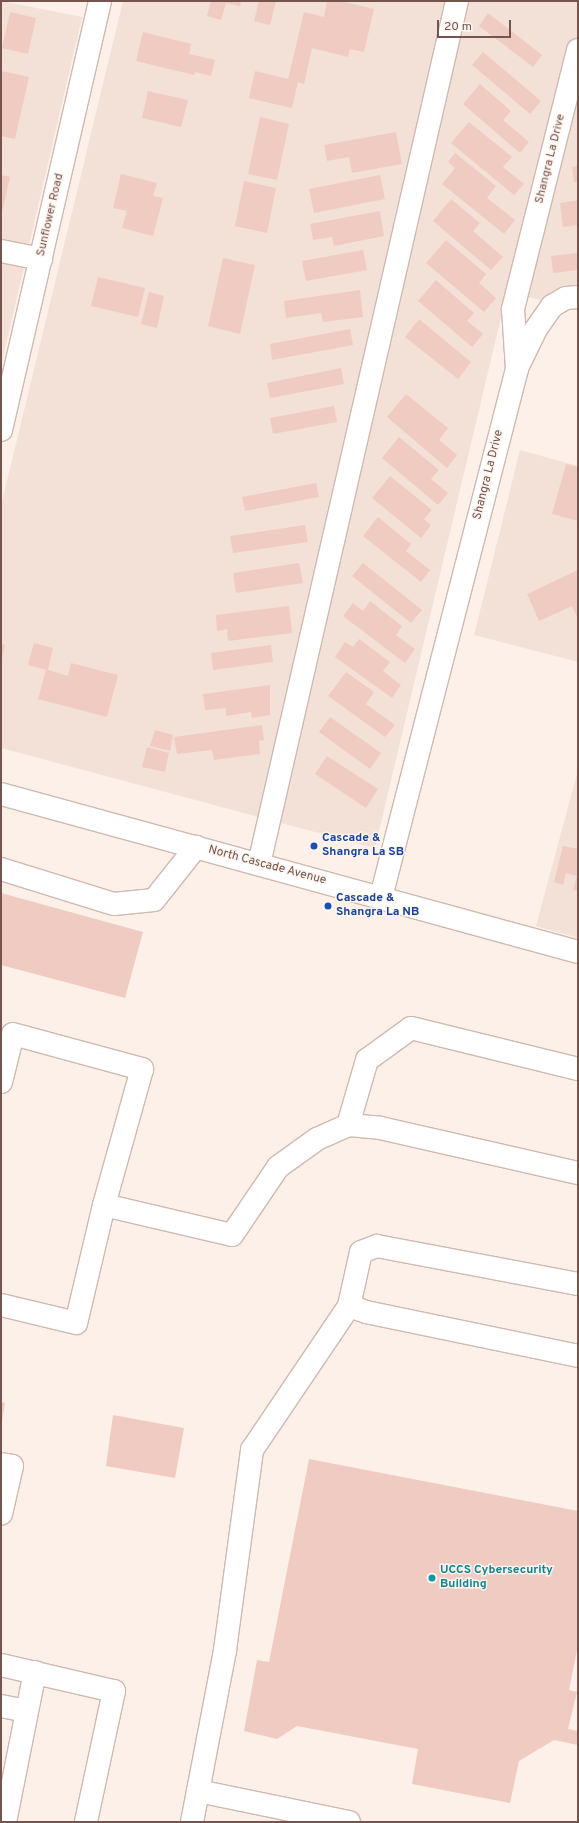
<!DOCTYPE html>
<style>
body{margin:0}
#map{position:relative;width:579px;height:1823px;overflow:hidden;background:#fcf0e8;font-family:Overpass,sans-serif}
div>[style]{position:absolute}
[style*='--x']{left:calc(var(--x)*1px);top:calc(var(--y)*1px);width:calc(var(--w)*1px);rotate:calc(var(--a)*1deg)}
.residential>*{inset:0;background:#f3e1d7}
.building>*{inset:0;background:#f0cbc1}
.roads{filter:drop-shadow(1px 0 #cfb9b1) drop-shadow(-1px 0 #cfb9b1) drop-shadow(0 1px #cfb9b1) drop-shadow(0 -1px #cfb9b1)}
.minor>*{height:22px;margin:-11px;padding:0 11px;transform-origin:11px;border-radius:11px;background:#fff}
.dots>*{width:11px;height:11px;translate:-50% -50%;box-sizing:border-box;border:2px solid #fef5ef;border-radius:50%}
span{translate:-50% -50%;white-space:nowrap;text-align:center;line-height:1.15;-webkit-text-stroke:3px #fef5ef;paint-order:stroke}
.street-label{font-size:12px;color:#75544d}
.transit-label{font-size:12px;color:#164399;font-weight:700}
.left{translate:0 -50%;text-align:left}
.culture-label{font-size:12px;color:#0d838f;font-weight:700}
.frame{position:absolute;inset:0;border:2px solid #75544d;pointer-events:none}
.scale{position:absolute;left:437px;top:20px;width:74px;height:18px;box-sizing:border-box;border:2px solid #75544d;border-top:0;padding-left:5px;font-size:12px;line-height:14px;white-space:nowrap;color:#75544d;-webkit-text-stroke:3px #fef5ef;paint-order:stroke}
</style>
<div id="map">
<div class="residential">
<div style="clip-path:polygon(1px 1px,82px 17px,1px 366px)"></div>
<div style="clip-path:polygon(123px 1px,578px 1px,578px 309px,507px 292px,375px 848px,1px 748px,1px 506px)"></div>
<div style="clip-path:polygon(520px 450px,578px 466px,578px 662px,474px 635px)"></div>
<div style="clip-path:polygon(578px 770px,578px 938px,536px 926px)"></div>
</div>
<div class="building">
<div style="clip-path:polygon(211px 1px,241px 1px,240px 6px,226px 3px,221px 20px,207px 16px)"></div>
<div style="clip-path:polygon(259px 1px,276px 1px,270px 25px,254px 21px)"></div>
<div style="clip-path:polygon(327px 1px,340px 1px,374px 9px,364px 52px,350px 49px,348px 57px,312px 48px,304px 84px,298px 82px,292px 108px,249px 98px,255px 71px,288px 79px,304px 12px,324px 17px)"></div>
<div style="clip-path:polygon(10px 12px,36px 18px,28px 54px,2px 48px)"></div>
<div style="clip-path:polygon(488px 13px,542px 55px,533px 67px,479px 26px)"></div>
<div style="clip-path:polygon(143px 32px,191px 44px,189px 54px,215px 60px,211px 76px,195px 72px,194px 75px,136px 61px)"></div>
<div style="clip-path:polygon(483px 52px,541px 101px,530px 114px,472px 65px)"></div>
<div style="clip-path:polygon(1px 71px,29px 77px,15px 139px,1px 136px)"></div>
<div style="clip-path:polygon(480px 84px,511px 111px,503px 120px,529px 142px,520px 153px,463px 104px)"></div>
<div style="clip-path:polygon(148px 91px,188px 100px,181px 127px,142px 118px)"></div>
<div style="clip-path:polygon(260px 117px,289px 124px,277px 180px,248px 174px)"></div>
<div style="clip-path:polygon(469px 122px,512px 157px,503px 167px,524px 184px,514px 195px,451px 143px)"></div>
<div style="clip-path:polygon(396px 132px,402px 164px,352px 173px,349px 157px,327px 161px,324px 145px)"></div>
<div style="clip-path:polygon(455px 153px,496px 186px,487px 198px,515px 220px,504px 234px,442px 184px,455px 168px,448px 162px)"></div>
<div style="clip-path:polygon(578px 166px,578px 182px,574px 182px,572px 167px)"></div>
<div style="clip-path:polygon(121px 174px,157px 183px,153px 196px,163px 198px,153px 236px,122px 228px,127px 211px,113px 208px)"></div>
<div style="clip-path:polygon(1px 175px,10px 177px,2px 212px,1px 212px)"></div>
<div style="clip-path:polygon(380px 175px,385px 199px,314px 213px,309px 189px)"></div>
<div style="clip-path:polygon(244px 181px,276px 188px,267px 233px,235px 226px)"></div>
<div style="clip-path:polygon(451px 199px,480px 223px,473px 231px,503px 257px,491px 270px,433px 221px)"></div>
<div style="clip-path:polygon(578px 200px,578px 225px,563px 227px,560px 203px)"></div>
<div style="clip-path:polygon(380px 211px,384px 236px,334px 246px,332px 237px,313px 240px,310px 224px)"></div>
<div style="clip-path:polygon(446px 240px,486px 274px,479px 283px,496px 298px,484px 312px,426px 263px)"></div>
<div style="clip-path:polygon(363px 250px,367px 270px,306px 281px,302px 261px)"></div>
<div style="clip-path:polygon(578px 253px,578px 270px,553px 273px,551px 256px)"></div>
<div style="clip-path:polygon(223px 258px,255px 265px,240px 334px,208px 326px)"></div>
<div style="clip-path:polygon(98px 277px,145px 288px,138px 317px,91px 306px)"></div>
<div style="clip-path:polygon(436px 280px,474px 313px,467px 321px,483px 334px,472px 347px,418px 301px)"></div>
<div style="clip-path:polygon(360px 290px,363px 317px,323px 322px,321px 313px,286px 318px,284px 301px)"></div>
<div style="clip-path:polygon(149px 292px,164px 296px,157px 328px,141px 324px)"></div>
<div style="clip-path:polygon(419px 319px,471px 362px,458px 379px,405px 337px)"></div>
<div style="clip-path:polygon(350px 329px,353px 345px,272px 360px,270px 344px)"></div>
<div style="clip-path:polygon(341px 368px,344px 384px,270px 398px,267px 383px)"></div>
<div style="clip-path:polygon(406px 394px,448px 428px,439px 440px,457px 455px,447px 468px,387px 417px)"></div>
<div style="clip-path:polygon(334px 406px,337px 422px,273px 434px,270px 418px)"></div>
<div style="clip-path:polygon(399px 437px,439px 470px,431px 479px,448px 493px,438px 505px,382px 458px)"></div>
<div style="clip-path:polygon(566px 464px,578px 467px,578px 521px,552px 514px)"></div>
<div style="clip-path:polygon(390px 476px,432px 510px,424px 519px,431px 525px,421px 538px,372px 498px)"></div>
<div style="clip-path:polygon(316px 483px,319px 497px,245px 511px,242px 497px)"></div>
<div style="clip-path:polygon(378px 517px,411px 544px,406px 551px,430px 570px,421px 582px,363px 536px)"></div>
<div style="clip-path:polygon(305px 525px,308px 542px,233px 553px,230px 536px)"></div>
<div style="clip-path:polygon(299px 563px,303px 583px,236px 593px,233px 573px)"></div>
<div style="clip-path:polygon(363px 563px,422px 610px,411px 623px,352px 576px)"></div>
<div style="clip-path:polygon(578px 570px,578px 619px,572px 606px,539px 621px,527px 594px)"></div>
<div style="clip-path:polygon(370px 601px,402px 626px,396px 635px,415px 649px,405px 663px,343px 616px,353px 603px,363px 611px)"></div>
<div style="clip-path:polygon(289px 606px,292px 633px,228px 641px,227px 629px,217px 631px,216px 615px)"></div>
<div style="clip-path:polygon(359px 639px,390px 662px,383px 671px,401px 685px,392px 698px,335px 657px,345px 642px,353px 647px)"></div>
<div style="clip-path:polygon(34px 643px,53px 648px,48px 670px,68px 676px,71px 663px,118px 675px,107px 717px,38px 699px,46px 670px,28px 665px)"></div>
<div style="clip-path:polygon(1px 644px,5px 645px,2px 658px,1px 658px)"></div>
<div style="clip-path:polygon(271px 645px,273px 662px,213px 670px,211px 653px)"></div>
<div style="clip-path:polygon(346px 672px,374px 692px,366px 704px,395px 725px,385px 737px,328px 696px)"></div>
<div style="clip-path:polygon(270px 685px,270px 715px,252px 718px,251px 712px,226px 716px,226px 708px,205px 710px,203px 694px)"></div>
<div style="clip-path:polygon(330px 717px,381px 753px,370px 769px,319px 732px)"></div>
<div style="clip-path:polygon(262px 725px,264px 740px,259px 741px,260px 754px,214px 760px,212px 750px,177px 754px,174px 737px)"></div>
<div style="clip-path:polygon(155px 730px,173px 735px,170px 751px,150px 746px)"></div>
<div style="clip-path:polygon(147px 747px,169px 753px,165px 772px,142px 767px)"></div>
<div style="clip-path:polygon(327px 756px,378px 789px,366px 808px,315px 774px)"></div>
<div style="clip-path:polygon(563px 846px,578px 849px,578px 891px,573px 890px,577px 876px,566px 873px,563px 885px,554px 882px)"></div>
<div style="clip-path:polygon(1px 893px,143px 932px,125px 998px,1px 965px)"></div>
<div style="clip-path:polygon(1px 1402px,5px 1403px,2px 1421px,1px 1421px)"></div>
<div style="clip-path:polygon(113px 1415px,184px 1428px,175px 1478px,106px 1466px)"></div>
<div style="clip-path:polygon(309px 1459px,578px 1511px,578px 1645px,569px 1690px,577px 1692px,568px 1729px,578px 1731px,578px 1745px,554px 1740px,519px 1761px,510px 1803px,412px 1784px,418px 1749px,297px 1726px,277px 1739px,244px 1731px,257px 1660px,269px 1662px)"></div>
</div>
<div class="roads">
<div class="minor">
<div style="--x:1;--y:251;--w:41;--a:11.3"></div>
<div style="--x:517;--y:368;--w:43;--a:-64"></div>
<div style="--x:536;--y:329;--w:28;--a:-55"></div>
<div style="--x:552;--y:306;--w:16;--a:-30"></div>
<div style="--x:566;--y:298;--w:12;--a:-5"></div>
<div style="--x:1;--y:430;--w:440;--a:-77"></div>
<div style="--x:1;--y:794;--w:598;--a:15.31"></div>
<div style="--x:259;--y:864;--w:885;--a:-77.08"></div>
<div style="--x:1;--y:869;--w:118;--a:17.2"></div>
<div style="--x:114;--y:904;--w:40;--a:-5.7"></div>
<div style="--x:154;--y:900;--w:68;--a:-51.6"></div>
<div style="--x:381;--y:897;--w:545;--a:-75.56"></div>
<div style="--x:517;--y:369;--w:60;--a:-93.8"></div>
<div style="--x:513;--y:309;--w:267;--a:-75.9"></div>
<div style="--x:1;--y:1082;--w:49;--a:-76"></div>
<div style="--x:13;--y:1034;--w:134;--a:15.2"></div>
<div style="--x:142;--y:1069;--w:141;--a:105.6"></div>
<div style="--x:104;--y:1205;--w:121;--a:103.3"></div>
<div style="--x:76;--y:1323;--w:77;--a:-166.5"></div>
<div style="--x:348;--y:1125;--w:68;--a:-73.7"></div>
<div style="--x:367;--y:1060;--w:54;--a:-36"></div>
<div style="--x:411;--y:1028;--w:172;--a:13.8"></div>
<div style="--x:104;--y:1205;--w:131;--a:13.2"></div>
<div style="--x:232;--y:1235;--w:82;--a:-55.9"></div>
<div style="--x:278;--y:1167;--w:48;--a:-35.7"></div>
<div style="--x:317;--y:1139;--w:34;--a:-24"></div>
<div style="--x:348;--y:1125;--w:32;--a:5"></div>
<div style="--x:380;--y:1128;--w:203;--a:12.8"></div>
<div style="--x:349;--y:1306;--w:18;--a:19"></div>
<div style="--x:366;--y:1312;--w:217;--a:11.7"></div>
<div style="--x:1;--y:1464;--w:11;--a:10"></div>
<div style="--x:12;--y:1466;--w:49;--a:102.9"></div>
<div style="--x:1;--y:1665;--w:116;--a:13"></div>
<div style="--x:114;--y:1691;--w:134;--a:102.1"></div>
<div style="--x:1;--y:1706;--w:26;--a:11"></div>
<div style="--x:198;--y:1791;--w:154;--a:11.6"></div>
<div style="--x:5;--y:1822;--w:153;--a:-78.7"></div>
<div style="--x:192;--y:1822;--w:175;--a:-79.1"></div>
<div style="--x:225;--y:1650;--w:202;--a:-82.3"></div>
<div style="--x:252;--y:1450;--w:174;--a:-56"></div>
<div style="--x:349;--y:1306;--w:55;--a:-77.5"></div>
<div style="--x:361;--y:1252;--w:17;--a:-21"></div>
<div style="--x:377;--y:1246;--w:205;--a:10.7"></div>
</div>
</div>
<div class="dots">
<div style="left:314px;top:846px;background:#1a4fb4"></div>
<div style="left:328px;top:906px;background:#1a4fb4"></div>
<div style="left:432px;top:1578px;background:#0f9aa8"></div>
</div>
<div class="street-label">
<span style="left:551px;top:159px;rotate:-76deg">Shangra La Drive</span>
<span style="left:51px;top:215px;rotate:-77deg">Sunflower Road</span>
<span style="left:489px;top:475px;rotate:-76deg">Shangra La Drive</span>
<span style="left:267px;top:866px;rotate:15deg">North Cascade Avenue</span>
</div>
<div class="transit-label">
<span class="left" style="left:322px;top:846px">Cascade &amp;<br>Shangra La SB</span>
<span class="left" style="left:336px;top:906px">Cascade &amp;<br>Shangra La NB</span>
</div>
<div class="culture-label">
<span class="left" style="left:440px;top:1578px">UCCS Cybersecurity<br>Building</span>
</div>
<div class="frame"></div>
<div class="scale">20 m</div>
</div>
